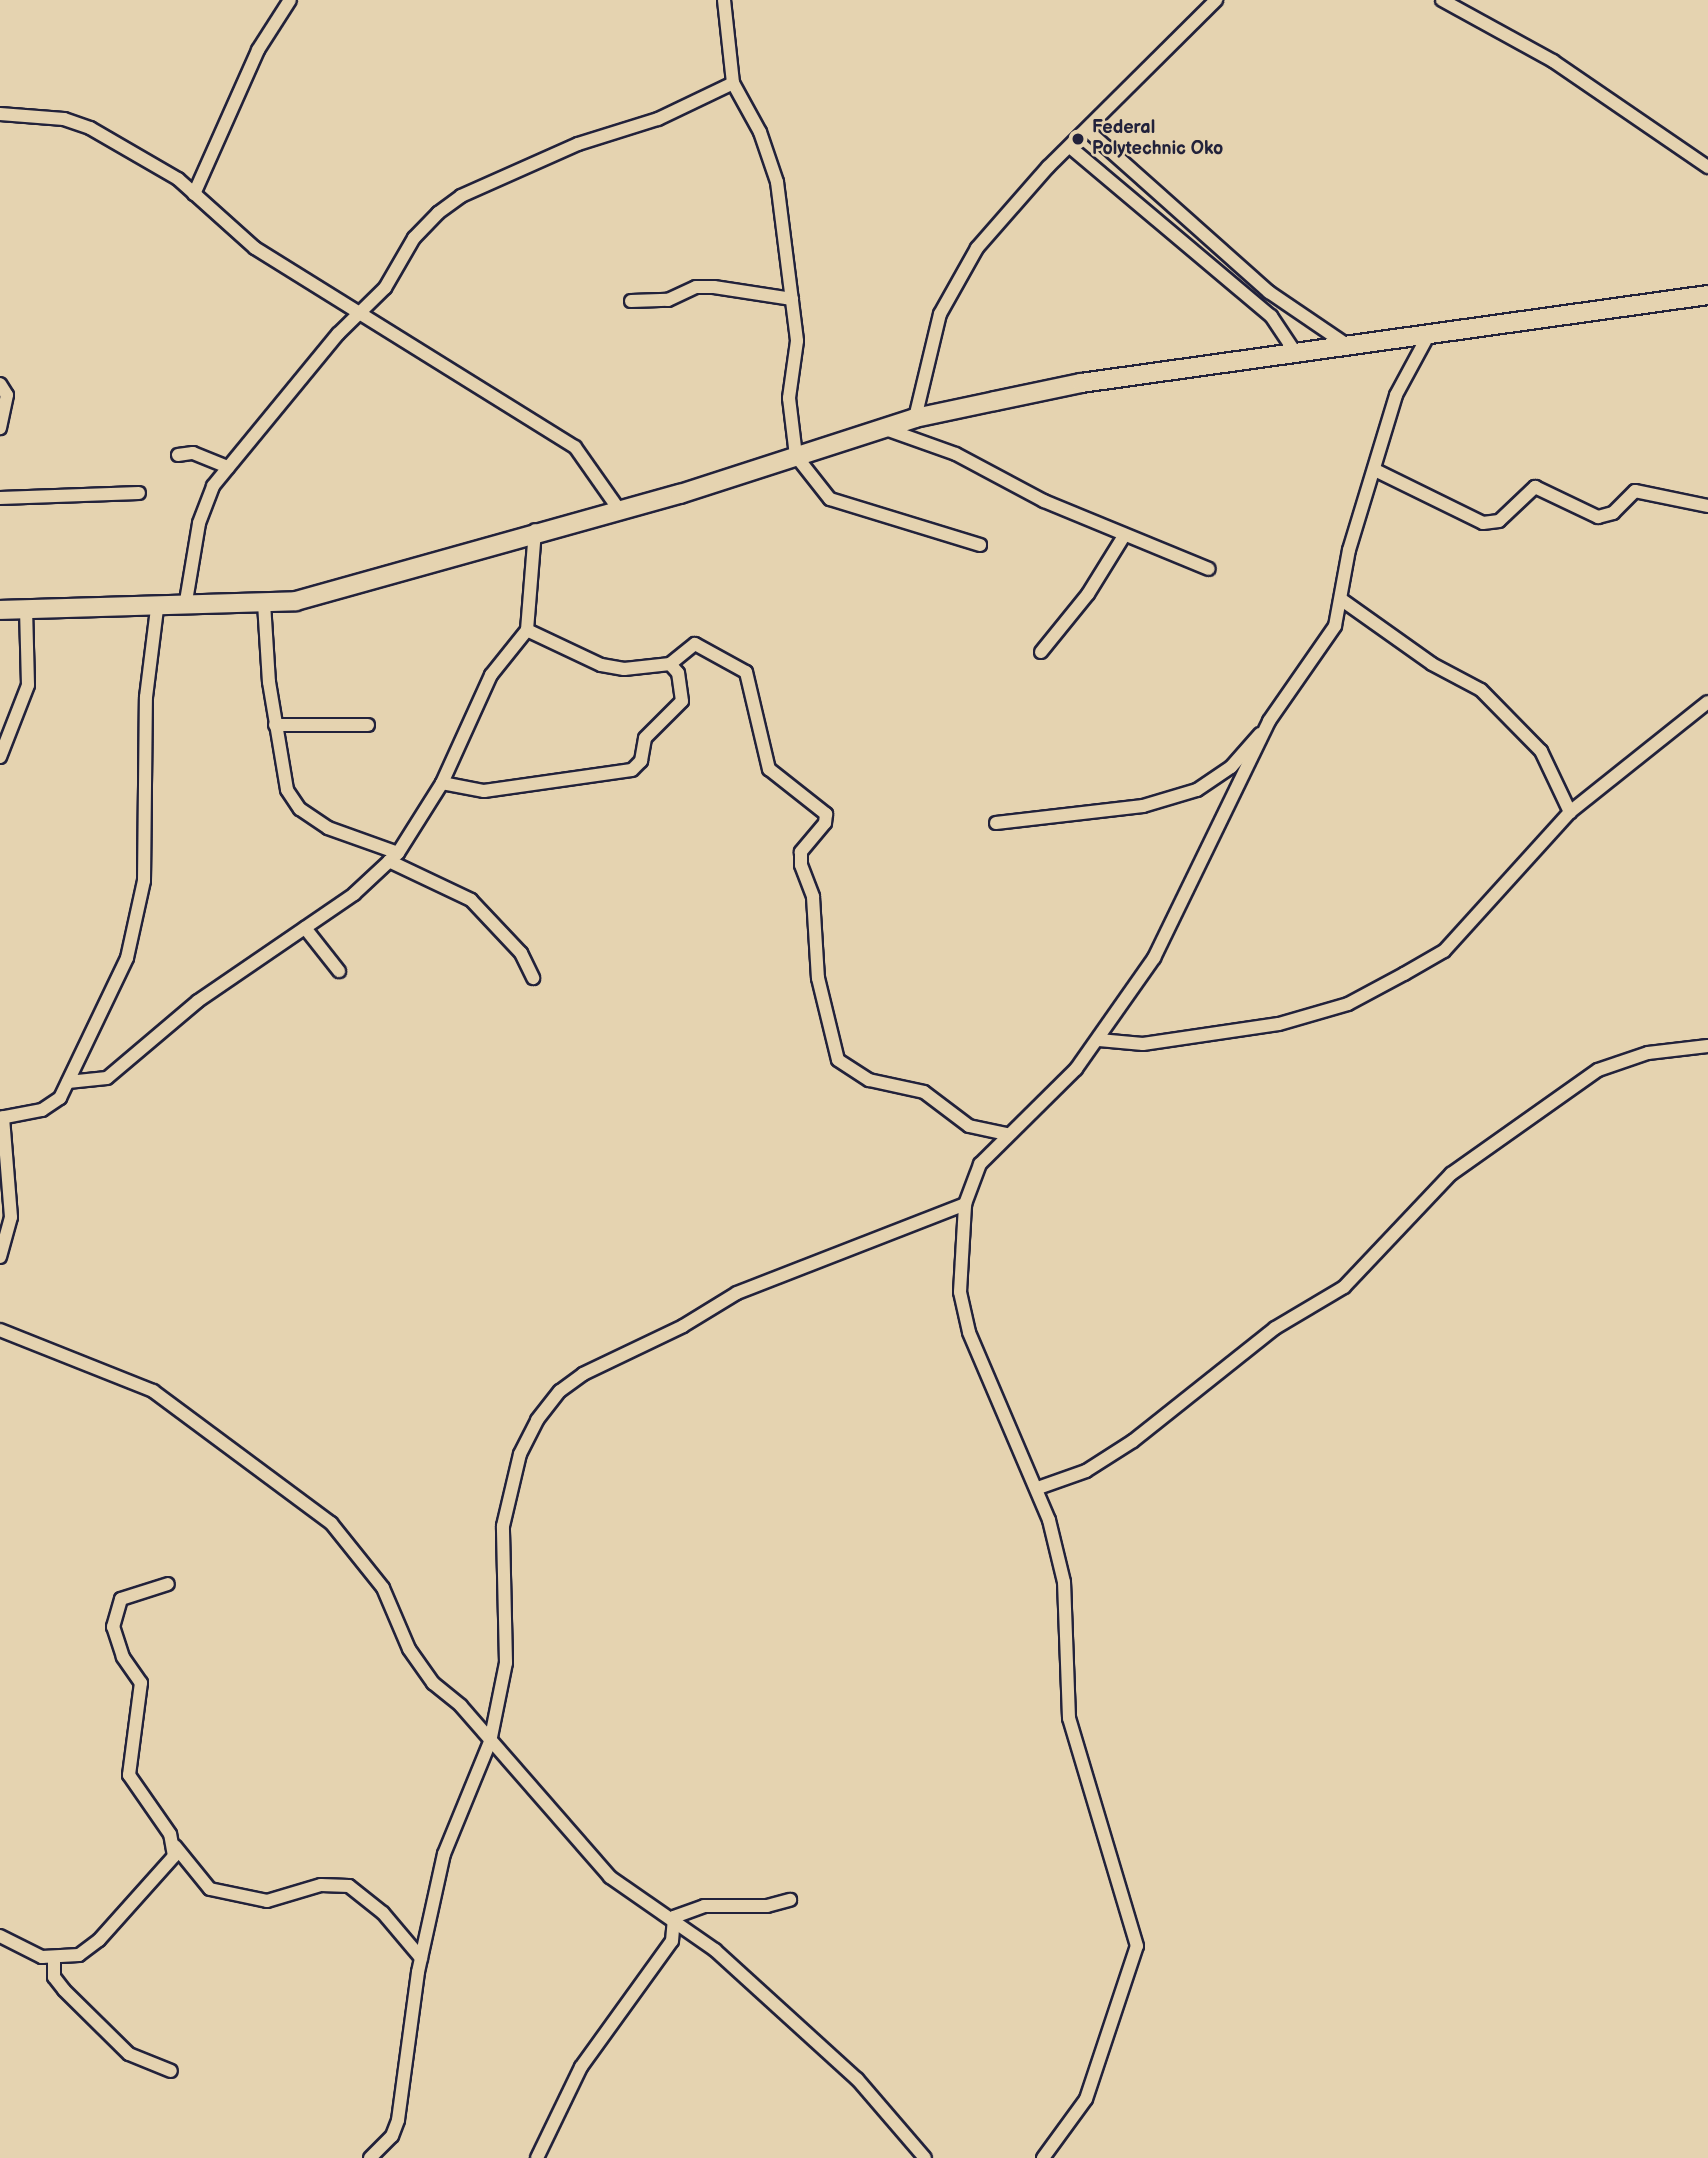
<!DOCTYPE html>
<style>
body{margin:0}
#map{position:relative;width:1708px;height:2158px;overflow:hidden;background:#e5d3b0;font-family:"Balsamiq Sans",sans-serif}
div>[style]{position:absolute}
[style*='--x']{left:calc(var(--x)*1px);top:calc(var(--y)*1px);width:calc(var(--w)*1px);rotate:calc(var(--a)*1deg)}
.roads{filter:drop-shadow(2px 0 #22223b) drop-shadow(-2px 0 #22223b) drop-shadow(0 2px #22223b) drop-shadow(0 -2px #22223b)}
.street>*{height:12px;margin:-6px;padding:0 6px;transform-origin:6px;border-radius:6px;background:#e5d3b0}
.secondary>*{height:18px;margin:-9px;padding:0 9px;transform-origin:9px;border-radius:9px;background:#e5d3b0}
.dots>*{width:19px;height:19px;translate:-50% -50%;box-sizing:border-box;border:4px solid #e5d3b0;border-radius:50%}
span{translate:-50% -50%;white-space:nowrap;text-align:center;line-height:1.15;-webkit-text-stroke:5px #e5d3b0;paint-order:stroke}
.poi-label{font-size:18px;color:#22223b;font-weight:700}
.left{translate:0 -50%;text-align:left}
</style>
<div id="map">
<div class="roads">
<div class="street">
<div style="--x:724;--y:0;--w:83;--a:83.8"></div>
<div style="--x:733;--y:83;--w:56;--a:61.1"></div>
<div style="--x:760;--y:132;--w:53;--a:71.2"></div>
<div style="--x:777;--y:182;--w:160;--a:82.8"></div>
<div style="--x:797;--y:341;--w:58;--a:98"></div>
<div style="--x:789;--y:398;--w:58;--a:83.1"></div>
<div style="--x:796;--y:456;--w:55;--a:51.7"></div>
<div style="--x:830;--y:499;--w:157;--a:17"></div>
<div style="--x:1442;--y:0;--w:127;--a:28.8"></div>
<div style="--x:1553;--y:61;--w:188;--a:34.4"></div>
<div style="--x:0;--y:114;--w:64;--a:4.5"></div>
<div style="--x:64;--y:119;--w:28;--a:19"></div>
<div style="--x:90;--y:128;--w:102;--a:30.1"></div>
<div style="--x:178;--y:179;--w:103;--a:41.9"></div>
<div style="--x:255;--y:248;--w:377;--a:31.9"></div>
<div style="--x:575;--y:447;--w:78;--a:54.9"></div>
<div style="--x:1087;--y:130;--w:244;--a:41.7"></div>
<div style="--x:1269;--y:292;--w:94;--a:34.2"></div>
<div style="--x:1070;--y:147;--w:263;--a:40.1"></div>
<div style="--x:1271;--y:316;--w:43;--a:56.3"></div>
<div style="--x:194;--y:194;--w:158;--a:-66"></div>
<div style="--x:258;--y:50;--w:59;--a:-57.4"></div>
<div style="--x:631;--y:301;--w:37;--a:-2"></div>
<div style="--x:668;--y:300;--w:31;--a:-25"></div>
<div style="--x:696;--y:287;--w:18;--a:0"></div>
<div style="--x:714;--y:287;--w:79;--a:8.7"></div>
<div style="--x:0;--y:384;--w:13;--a:58"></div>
<div style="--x:7;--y:395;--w:34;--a:102"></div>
<div style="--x:915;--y:418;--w:107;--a:-76.5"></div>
<div style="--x:940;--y:314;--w:76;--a:-60.7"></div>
<div style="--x:977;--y:248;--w:108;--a:-48.8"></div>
<div style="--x:1048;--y:167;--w:237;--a:-44.8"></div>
<div style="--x:883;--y:428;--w:77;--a:19.6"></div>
<div style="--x:956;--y:454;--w:100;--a:28.1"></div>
<div style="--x:1044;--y:501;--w:178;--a:22.4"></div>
<div style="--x:178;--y:455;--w:15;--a:-8"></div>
<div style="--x:193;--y:453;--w:38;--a:22"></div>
<div style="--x:1375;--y:470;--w:120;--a:26.1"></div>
<div style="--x:1483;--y:523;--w:16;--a:-7"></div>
<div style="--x:1499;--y:521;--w:50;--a:-43.4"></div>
<div style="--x:1535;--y:487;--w:70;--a:25.5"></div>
<div style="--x:1598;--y:517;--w:16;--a:-15"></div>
<div style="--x:1613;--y:513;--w:31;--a:-45"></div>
<div style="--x:1635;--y:491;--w:75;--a:11.6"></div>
<div style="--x:0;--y:498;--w:139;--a:-2.1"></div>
<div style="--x:1342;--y:600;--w:110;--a:35.4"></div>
<div style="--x:1432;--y:664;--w:55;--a:28"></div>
<div style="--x:1481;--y:690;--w:86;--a:45.5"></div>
<div style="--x:1541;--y:751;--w:68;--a:64.6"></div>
<div style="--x:264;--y:603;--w:79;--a:86.4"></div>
<div style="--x:269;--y:682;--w:109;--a:80.5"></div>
<div style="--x:287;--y:790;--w:23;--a:56"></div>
<div style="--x:300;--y:809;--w:34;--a:34"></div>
<div style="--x:328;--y:828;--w:74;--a:19.7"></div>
<div style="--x:185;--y:607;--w:85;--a:-80.5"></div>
<div style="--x:199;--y:523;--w:40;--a:-69"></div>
<div style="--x:213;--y:486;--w:197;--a:-50.6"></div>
<div style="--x:338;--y:334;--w:66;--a:-44.4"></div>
<div style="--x:385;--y:288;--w:58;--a:-59.9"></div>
<div style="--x:414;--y:238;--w:35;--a:-46"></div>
<div style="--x:438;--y:213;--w:29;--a:-36"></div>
<div style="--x:461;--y:196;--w:128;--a:-24"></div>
<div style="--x:578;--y:144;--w:84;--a:-17.4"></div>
<div style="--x:658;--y:119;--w:83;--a:-25.6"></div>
<div style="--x:1041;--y:652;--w:75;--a:-51"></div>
<div style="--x:1088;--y:594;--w:68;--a:-58.2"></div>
<div style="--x:670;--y:664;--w:32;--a:-39"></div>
<div style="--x:695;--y:644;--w:58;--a:28.8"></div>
<div style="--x:746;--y:672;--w:100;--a:76.7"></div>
<div style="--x:769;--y:769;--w:73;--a:38.3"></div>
<div style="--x:826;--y:814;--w:9;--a:96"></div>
<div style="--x:825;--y:823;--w:38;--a:130"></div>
<div style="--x:801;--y:852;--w:13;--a:90"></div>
<div style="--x:801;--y:865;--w:34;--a:69"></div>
<div style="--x:813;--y:897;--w:81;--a:86.5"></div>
<div style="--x:818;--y:978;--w:84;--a:76.3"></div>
<div style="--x:838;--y:1060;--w:37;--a:33"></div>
<div style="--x:869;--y:1080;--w:56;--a:12.3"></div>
<div style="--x:924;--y:1092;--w:56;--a:37.1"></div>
<div style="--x:969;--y:1126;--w:40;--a:12"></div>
<div style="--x:275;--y:725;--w:93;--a:0"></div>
<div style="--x:0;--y:757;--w:77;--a:-68.7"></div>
<div style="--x:28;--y:685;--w:76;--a:-91.5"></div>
<div style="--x:442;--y:783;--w:43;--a:10.8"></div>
<div style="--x:484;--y:791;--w:149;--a:-8.1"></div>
<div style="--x:632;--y:770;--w:13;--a:-45"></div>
<div style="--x:641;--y:761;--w:23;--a:-80"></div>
<div style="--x:645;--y:738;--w:52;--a:-45"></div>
<div style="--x:682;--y:701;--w:28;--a:-98"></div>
<div style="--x:678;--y:673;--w:12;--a:-132"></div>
<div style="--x:670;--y:664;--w:46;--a:173.8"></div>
<div style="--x:624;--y:669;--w:23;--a:-170"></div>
<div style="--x:601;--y:665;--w:82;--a:-154.7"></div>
<div style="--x:996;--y:823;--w:148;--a:-6.6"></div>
<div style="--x:1143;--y:806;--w:56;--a:-16.5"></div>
<div style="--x:1197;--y:790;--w:41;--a:-34.1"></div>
<div style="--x:1231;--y:767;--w:44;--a:-48.7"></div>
<div style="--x:389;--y:861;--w:91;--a:25.4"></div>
<div style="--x:471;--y:900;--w:73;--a:46.7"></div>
<div style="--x:521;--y:953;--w:28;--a:64"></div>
<div style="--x:305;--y:928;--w:55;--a:51.7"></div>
<div style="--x:1099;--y:1040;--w:44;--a:5.2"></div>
<div style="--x:1143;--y:1044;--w:137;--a:-8.4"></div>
<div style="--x:1279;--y:1024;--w:72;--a:-16.2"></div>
<div style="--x:1348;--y:1004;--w:64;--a:-28.2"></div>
<div style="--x:1404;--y:974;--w:46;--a:-29.9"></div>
<div style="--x:1444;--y:951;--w:188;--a:-47.8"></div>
<div style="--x:1570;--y:812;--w:176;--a:-38.6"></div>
<div style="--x:68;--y:1082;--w:39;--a:-6"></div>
<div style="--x:107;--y:1078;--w:119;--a:-40.2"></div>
<div style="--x:198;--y:1001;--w:189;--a:-34.4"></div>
<div style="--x:354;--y:894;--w:60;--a:-43"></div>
<div style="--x:398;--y:853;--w:83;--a:-57.8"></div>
<div style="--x:442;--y:783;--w:119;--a:-65.6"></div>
<div style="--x:491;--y:675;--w:58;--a:-51.3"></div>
<div style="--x:527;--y:630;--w:100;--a:-85.4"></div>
<div style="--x:0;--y:1118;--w:43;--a:-10.8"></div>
<div style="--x:42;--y:1110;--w:22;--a:-34"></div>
<div style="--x:60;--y:1098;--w:155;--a:-64.4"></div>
<div style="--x:127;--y:958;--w:79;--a:-77.6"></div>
<div style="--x:144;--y:881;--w:184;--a:-89.4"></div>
<div style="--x:146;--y:697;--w:89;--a:-82.9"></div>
<div style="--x:0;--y:1257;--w:41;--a:-74.6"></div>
<div style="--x:11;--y:1217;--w:100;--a:-94.6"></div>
<div style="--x:0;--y:1330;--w:165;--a:21.7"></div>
<div style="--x:153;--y:1391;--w:222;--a:36.6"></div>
<div style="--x:331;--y:1523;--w:83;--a:51.3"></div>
<div style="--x:383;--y:1588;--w:66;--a:66.9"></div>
<div style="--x:409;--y:1649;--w:42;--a:54.8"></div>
<div style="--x:433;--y:1683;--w:36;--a:39"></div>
<div style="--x:461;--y:1706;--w:227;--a:48.9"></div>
<div style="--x:610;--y:1877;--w:128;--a:34.8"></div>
<div style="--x:715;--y:1950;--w:192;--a:42.3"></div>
<div style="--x:857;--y:2079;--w:104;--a:49.3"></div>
<div style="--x:1038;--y:1488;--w:51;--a:-19.5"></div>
<div style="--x:1086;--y:1471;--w:56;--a:-32.6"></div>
<div style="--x:1133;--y:1441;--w:181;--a:-38.5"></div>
<div style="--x:1275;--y:1328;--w:80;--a:-30.7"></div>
<div style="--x:1344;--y:1287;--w:156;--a:-46.6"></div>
<div style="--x:1451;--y:1174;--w:180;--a:-35.3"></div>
<div style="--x:1598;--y:1070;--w:53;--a:-18.8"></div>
<div style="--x:1648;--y:1053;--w:60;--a:-6.7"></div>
<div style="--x:175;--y:1846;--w:55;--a:50.9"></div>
<div style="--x:210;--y:1889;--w:58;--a:11.9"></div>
<div style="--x:267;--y:1901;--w:56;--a:-16.5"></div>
<div style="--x:321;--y:1885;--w:28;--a:2"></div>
<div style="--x:349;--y:1886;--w:43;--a:38.5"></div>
<div style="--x:383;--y:1913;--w:59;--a:49.8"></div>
<div style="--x:0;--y:1936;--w:47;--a:26.6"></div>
<div style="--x:42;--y:1957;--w:37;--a:-3"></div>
<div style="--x:79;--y:1955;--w:25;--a:-37"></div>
<div style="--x:99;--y:1940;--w:113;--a:-48.2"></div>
<div style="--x:174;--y:1856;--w:22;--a:-100"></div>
<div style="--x:170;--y:1834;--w:72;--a:-124.8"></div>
<div style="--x:129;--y:1775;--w:93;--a:-82.6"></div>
<div style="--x:141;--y:1683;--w:32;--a:-125"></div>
<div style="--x:123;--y:1657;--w:32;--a:-108"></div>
<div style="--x:113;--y:1627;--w:29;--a:-74"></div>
<div style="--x:121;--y:1599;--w:49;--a:-17.7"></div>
<div style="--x:54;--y:1959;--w:18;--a:90"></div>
<div style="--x:54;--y:1977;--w:16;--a:52"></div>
<div style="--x:64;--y:1990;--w:91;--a:44.6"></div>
<div style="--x:129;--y:2054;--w:45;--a:22"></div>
<div style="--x:370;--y:2158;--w:31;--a:-45"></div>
<div style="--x:392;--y:2136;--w:17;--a:-69"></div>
<div style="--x:398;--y:2120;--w:149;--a:-82.3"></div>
<div style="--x:418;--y:1972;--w:121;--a:-77.6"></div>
<div style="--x:444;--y:1854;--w:121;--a:-67.7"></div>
<div style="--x:490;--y:1742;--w:81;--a:-78.6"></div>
<div style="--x:506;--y:1663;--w:137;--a:-91.3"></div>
<div style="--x:503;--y:1526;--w:74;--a:-76.7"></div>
<div style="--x:520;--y:1454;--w:38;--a:-63"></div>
<div style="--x:537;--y:1420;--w:37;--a:-52"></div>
<div style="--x:560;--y:1391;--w:29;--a:-36"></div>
<div style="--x:583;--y:1374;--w:111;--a:-25.6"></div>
<div style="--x:683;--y:1326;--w:63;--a:-31.4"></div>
<div style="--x:737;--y:1293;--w:245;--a:-21.3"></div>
<div style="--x:537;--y:2158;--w:101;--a:-64.2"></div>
<div style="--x:581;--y:2067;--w:155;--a:-54.2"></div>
<div style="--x:672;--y:1941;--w:24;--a:-85"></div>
<div style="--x:674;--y:1917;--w:32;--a:-20"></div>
<div style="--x:704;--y:1906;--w:63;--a:0"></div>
<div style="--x:767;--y:1906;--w:24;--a:-15"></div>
<div style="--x:1043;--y:2158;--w:73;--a:-53.9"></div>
<div style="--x:1086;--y:2099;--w:161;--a:-71.6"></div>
<div style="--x:1137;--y:1946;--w:238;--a:-106.6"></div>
<div style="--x:1069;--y:1718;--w:136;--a:-92.1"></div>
<div style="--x:1064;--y:1582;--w:64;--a:-103.6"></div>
<div style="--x:1049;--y:1520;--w:204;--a:-113.1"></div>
<div style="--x:969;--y:1332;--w:41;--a:-102.7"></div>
<div style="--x:960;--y:1292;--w:88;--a:-86.7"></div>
<div style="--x:965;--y:1204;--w:43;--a:-69.4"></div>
<div style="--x:980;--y:1164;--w:135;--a:-44.7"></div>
<div style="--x:1076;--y:1069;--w:136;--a:-54.9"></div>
<div style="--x:1154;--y:958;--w:263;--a:-64.1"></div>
<div style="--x:1269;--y:721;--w:116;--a:-55.2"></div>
<div style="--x:1335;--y:626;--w:77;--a:-79.6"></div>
<div style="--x:1349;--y:550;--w:162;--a:-73.1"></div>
<div style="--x:1396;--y:395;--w:72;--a:-61.6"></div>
</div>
<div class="secondary">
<div style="--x:0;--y:610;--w:296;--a:-1.7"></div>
<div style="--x:296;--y:601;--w:399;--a:-15.6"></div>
<div style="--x:680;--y:494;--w:247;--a:-17.9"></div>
<div style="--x:915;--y:418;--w:82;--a:-12"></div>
<div style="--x:995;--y:401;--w:88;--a:-11.8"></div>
<div style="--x:1081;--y:383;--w:633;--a:-7.99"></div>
</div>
</div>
<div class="dots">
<div style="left:1078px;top:139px;background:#22223b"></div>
</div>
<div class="poi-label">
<span class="left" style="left:1092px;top:139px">Federal<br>Polytechnic Oko</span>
</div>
</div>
